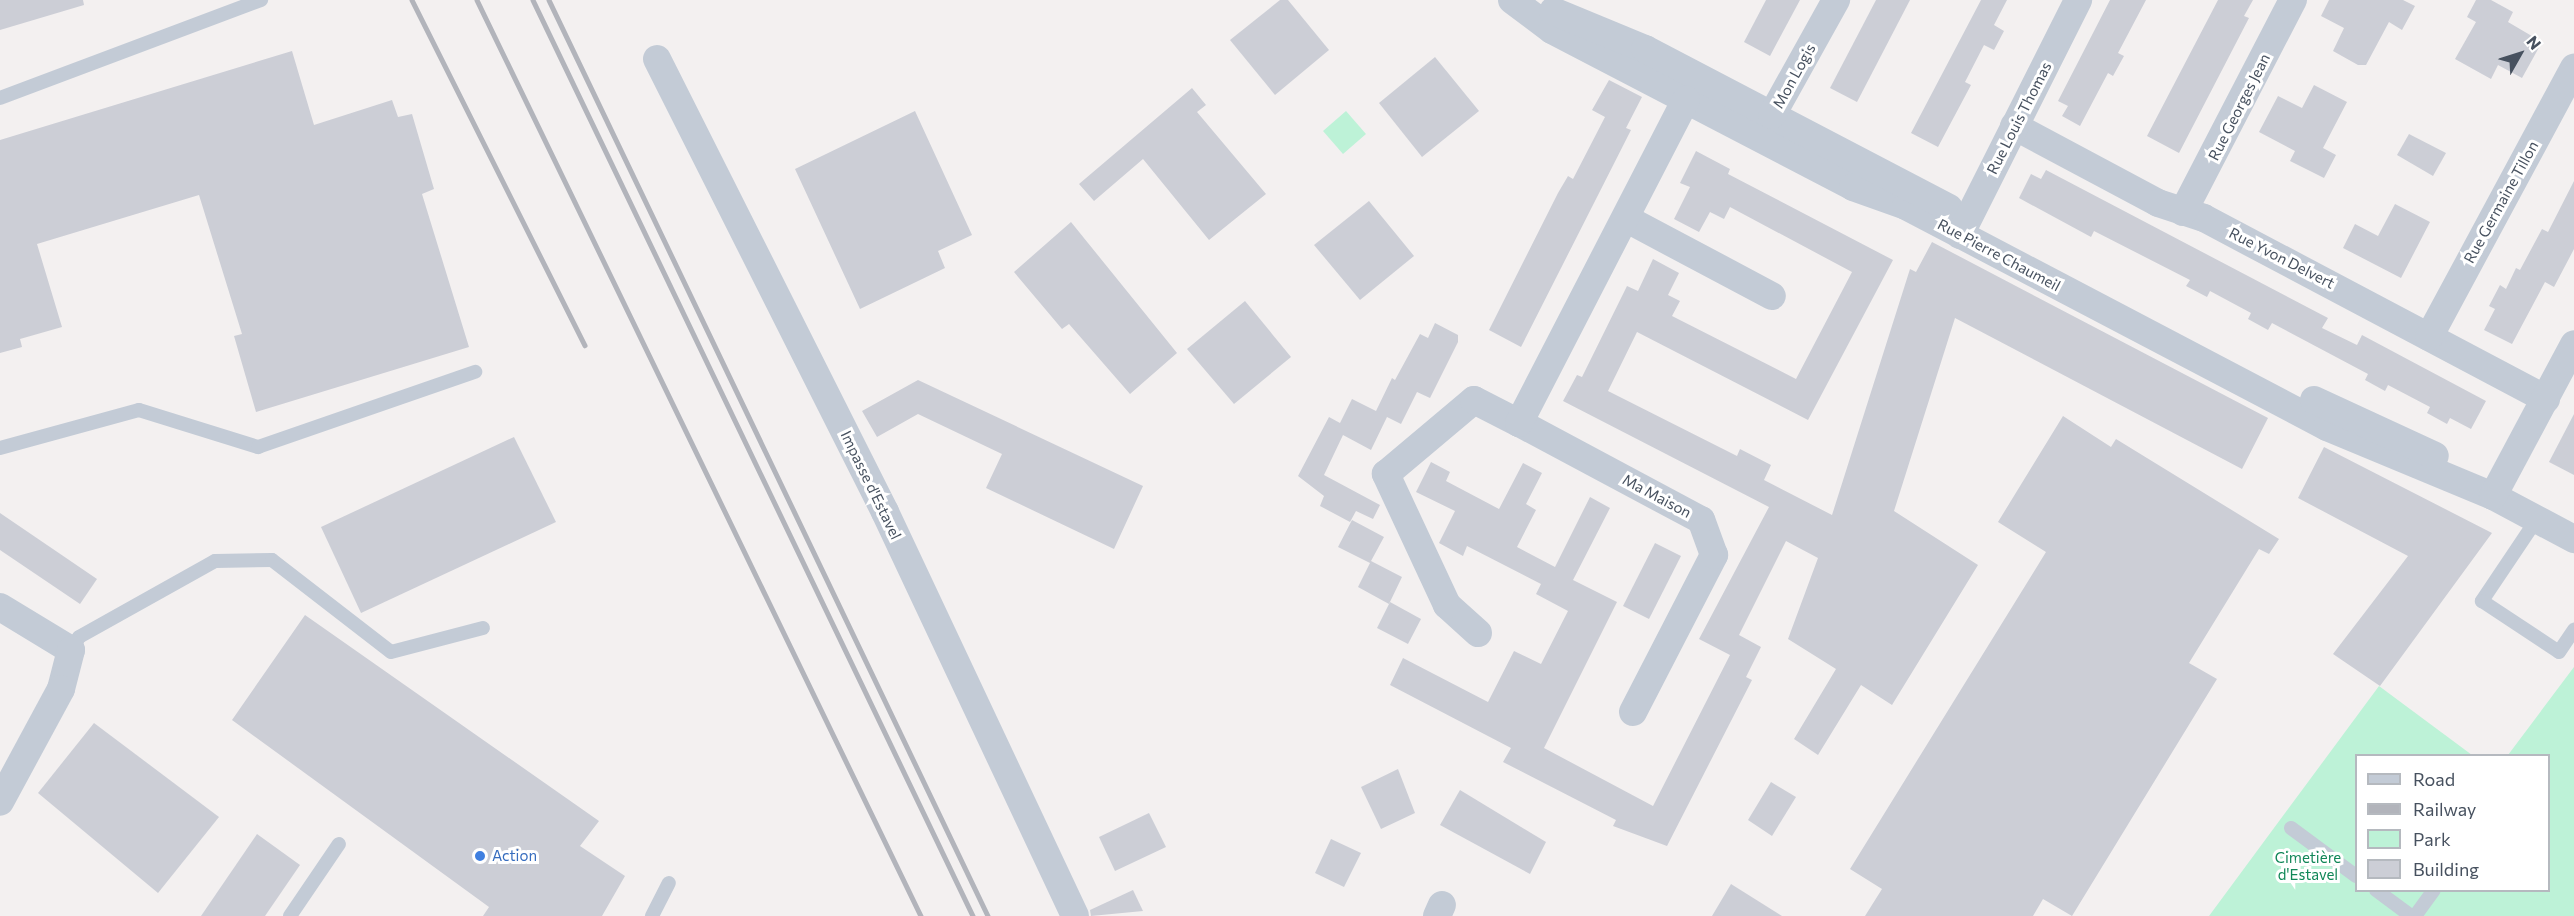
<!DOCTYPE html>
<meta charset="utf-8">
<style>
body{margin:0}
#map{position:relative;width:2574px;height:916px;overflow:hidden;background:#f3f0f0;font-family:Commissioner,sans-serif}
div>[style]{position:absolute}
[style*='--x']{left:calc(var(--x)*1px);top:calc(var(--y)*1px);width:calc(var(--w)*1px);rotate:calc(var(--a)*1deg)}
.green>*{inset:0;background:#bdf2d7}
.building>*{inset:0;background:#ccced6}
.lane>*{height:14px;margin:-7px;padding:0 7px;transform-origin:7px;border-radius:7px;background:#c3cbd6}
.street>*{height:28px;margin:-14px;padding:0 14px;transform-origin:14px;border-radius:14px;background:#c3cbd6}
.rail>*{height:4.5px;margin:-2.25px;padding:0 2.25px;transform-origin:2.25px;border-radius:2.25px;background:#b2b4bb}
.dots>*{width:16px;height:16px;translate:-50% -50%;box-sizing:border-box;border:3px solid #fff;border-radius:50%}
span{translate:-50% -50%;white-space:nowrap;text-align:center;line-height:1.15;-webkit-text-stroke:6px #fff;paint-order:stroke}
.street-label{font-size:15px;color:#47515f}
.shop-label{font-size:15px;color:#366cbe}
.left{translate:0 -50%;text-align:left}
.park-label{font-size:15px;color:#118758}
.legend{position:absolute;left:2355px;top:754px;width:195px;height:138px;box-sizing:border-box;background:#fff;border:2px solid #b5b9bf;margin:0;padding:8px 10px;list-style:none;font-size:18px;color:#47515f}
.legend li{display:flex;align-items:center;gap:12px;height:30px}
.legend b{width:30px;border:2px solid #b5b9bf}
.north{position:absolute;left:2490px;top:24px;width:60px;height:60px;-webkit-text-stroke:4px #fff;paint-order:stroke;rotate:51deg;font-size:16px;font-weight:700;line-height:24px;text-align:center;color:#47515f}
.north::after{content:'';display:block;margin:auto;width:21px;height:27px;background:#47515f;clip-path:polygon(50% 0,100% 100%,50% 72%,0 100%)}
</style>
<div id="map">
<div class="green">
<div style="clip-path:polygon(1346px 111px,1366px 134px,1343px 154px,1323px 131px)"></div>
<div style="clip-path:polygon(2574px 667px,2574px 916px,2209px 916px,2379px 686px,2472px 755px,2356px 756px,2356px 890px,2548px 890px,2548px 756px,2508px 755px)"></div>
</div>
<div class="building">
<div style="clip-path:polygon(0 0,83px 0,84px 5px,0 30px)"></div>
<div style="clip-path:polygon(1280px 0,1288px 0,1329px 50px,1275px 95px,1230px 40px)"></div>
<div style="clip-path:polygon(1766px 0,1800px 0,1770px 56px,1744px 42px)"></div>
<div style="clip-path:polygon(1876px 0,1910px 0,1857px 102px,1830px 88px)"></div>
<div style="clip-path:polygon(1981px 0,2007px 0,1994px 25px,2004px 31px,1994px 50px,1984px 45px,1965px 82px,1971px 85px,1938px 147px,1911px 133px)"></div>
<div style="clip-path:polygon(2110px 0,2146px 0,2118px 53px,2124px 56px,2113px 76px,2108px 73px,2080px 126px,2062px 116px,2068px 106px,2058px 101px)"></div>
<div style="clip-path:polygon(2218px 0,2253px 0,2244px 16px,2249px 18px,2179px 153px,2147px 136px)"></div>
<div style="clip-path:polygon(2329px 0,2403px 0,2415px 6px,2402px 30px,2389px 22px,2366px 65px,2358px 65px,2333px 51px,2344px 28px,2321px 16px)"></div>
<div style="clip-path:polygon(2476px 0,2491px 0,2513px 12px,2508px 22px,2542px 42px,2522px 78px,2498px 65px,2491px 79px,2455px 59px,2476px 22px,2467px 17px)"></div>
<div style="clip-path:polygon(292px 51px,314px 125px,392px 100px,398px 117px,412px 114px,434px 189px,422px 194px,469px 347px,256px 412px,234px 336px,242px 334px,199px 195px,37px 244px,62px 327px,20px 339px,22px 347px,0 353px,0 140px)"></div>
<div style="clip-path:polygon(1435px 57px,1479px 111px,1422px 157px,1379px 103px)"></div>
<div style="clip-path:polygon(1609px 80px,1642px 97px,1626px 128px,1631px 130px,1521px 347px,1489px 330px,1558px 193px,1568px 176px,1573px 179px,1605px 117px,1592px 110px)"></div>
<div style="clip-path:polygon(2314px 85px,2347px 102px,2323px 148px,2336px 155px,2324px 178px,2290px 161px,2295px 151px,2259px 132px,2278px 96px,2302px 108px)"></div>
<div style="clip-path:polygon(1192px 88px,1206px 105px,1197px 112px,1266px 194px,1209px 240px,1143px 159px,1094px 201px,1079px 184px)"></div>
<div style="clip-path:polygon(915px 111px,972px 235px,938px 251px,945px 268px,860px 309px,795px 169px)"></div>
<div style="clip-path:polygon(2409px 134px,2446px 153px,2433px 176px,2397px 155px)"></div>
<div style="clip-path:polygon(1696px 151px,1730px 169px,1728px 174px,1893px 260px,1808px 420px,1637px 332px,1608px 391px,1737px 456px,1740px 449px,1771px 465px,1764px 480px,1832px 515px,1910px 269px,1916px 272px,1932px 242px,2268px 418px,2242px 469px,1955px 318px,1894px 511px,1978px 565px,1892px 705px,1861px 685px,1818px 755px,1794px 739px,1836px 669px,1788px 639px,1818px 558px,1786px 541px,1739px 635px,1761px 647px,1746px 677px,1752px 680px,1667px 846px,1613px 826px,1616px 820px,1503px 762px,1511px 748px,1390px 685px,1403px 658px,1488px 702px,1514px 651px,1541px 664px,1568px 611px,1536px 594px,1541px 584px,1467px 546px,1463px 556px,1439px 543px,1455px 511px,1416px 492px,1431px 462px,1450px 472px,1446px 481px,1499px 509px,1523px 463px,1542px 473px,1526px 504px,1536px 510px,1517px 547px,1555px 567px,1590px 497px,1610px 508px,1573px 580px,1617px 602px,1544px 748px,1653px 806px,1730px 655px,1699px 639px,1769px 507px,1563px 401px,1577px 375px,1582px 377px,1627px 286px,1638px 291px,1653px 259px,1679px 273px,1668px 295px,1680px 301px,1672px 316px,1796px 379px,1852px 272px,1730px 207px,1724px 219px,1710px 212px,1699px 232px,1674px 219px,1690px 187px,1680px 183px)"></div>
<div style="clip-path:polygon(2046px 170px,2328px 318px,2322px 328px,2357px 345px,2362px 335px,2486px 401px,2471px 429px,2450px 418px,2447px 424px,2427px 413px,2430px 407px,2388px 385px,2385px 391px,2365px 380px,2368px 374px,2272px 323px,2268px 330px,2248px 319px,2251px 313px,2210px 291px,2207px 297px,2186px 286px,2190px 280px,2143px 256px,2094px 231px,2091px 237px,2019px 198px,2031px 174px,2041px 179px)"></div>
<div style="clip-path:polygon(2574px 181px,2574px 249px,2554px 287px,2545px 282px,2512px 344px,2484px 330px,2495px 309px,2489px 306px,2500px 285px,2506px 289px,2516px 268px,2520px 270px,2542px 229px,2548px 232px)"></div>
<div style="clip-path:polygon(1369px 201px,1414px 256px,1360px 300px,1314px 245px)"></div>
<div style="clip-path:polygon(2395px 204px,2430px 222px,2401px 278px,2343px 248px,2355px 224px,2378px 236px)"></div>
<div style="clip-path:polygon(1071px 222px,1177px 353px,1130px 394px,1069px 324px,1062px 329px,1014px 272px)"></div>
<div style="clip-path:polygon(1245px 301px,1291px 357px,1234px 404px,1187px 349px)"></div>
<div style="clip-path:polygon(1435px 323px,1458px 335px,1458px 342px,1430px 398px,1417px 392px,1401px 424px,1387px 417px,1371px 450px,1343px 435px,1324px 475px,1380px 505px,1373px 519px,1356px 511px,1350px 522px,1320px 506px,1324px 496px,1298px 476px,1329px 417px,1340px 423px,1352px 399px,1386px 416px,1376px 411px,1392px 378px,1395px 380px,1420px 334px,1428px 338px)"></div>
<div style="clip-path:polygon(918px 380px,1143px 486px,1114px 549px,986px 488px,1002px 454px,918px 414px,877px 437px,862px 411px)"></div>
<div style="clip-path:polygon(2574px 414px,2574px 475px,2549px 462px)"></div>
<div style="clip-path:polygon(2063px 416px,2111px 447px,2116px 439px,2279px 539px,2269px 554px,2259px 549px,2189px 663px,2217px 679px,2072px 916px,2043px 899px,2033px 916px,1865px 916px,1882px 889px,1850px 869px,2046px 552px,1998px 522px)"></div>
<div style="clip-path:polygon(514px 437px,556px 522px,361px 613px,321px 527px)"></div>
<div style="clip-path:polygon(2324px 447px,2492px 533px,2380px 686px,2333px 654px,2408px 556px,2298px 498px)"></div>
<div style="clip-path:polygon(0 513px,97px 579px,80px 604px,0 550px)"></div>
<div style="clip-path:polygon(1352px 520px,1384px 537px,1371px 561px,1402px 577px,1389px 604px,1358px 587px,1370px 563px,1338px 547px)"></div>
<div style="clip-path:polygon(1655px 543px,1681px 556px,1649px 619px,1623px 606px)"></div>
<div style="clip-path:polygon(1390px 602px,1421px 619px,1408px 644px,1377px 628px)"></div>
<div style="clip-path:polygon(305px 615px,599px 821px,580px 846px,625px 876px,602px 916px,483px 916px,489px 907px,232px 720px)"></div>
<div style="clip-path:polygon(94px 723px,219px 817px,158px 893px,38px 793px)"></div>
<div style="clip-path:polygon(1398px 769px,1415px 813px,1381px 829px,1361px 787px)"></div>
<div style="clip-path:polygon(1771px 782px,1796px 797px,1772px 836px,1748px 820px)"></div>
<div style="clip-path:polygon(1460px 790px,1546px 842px,1530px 874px,1440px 825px)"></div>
<div style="clip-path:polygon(1149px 813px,1166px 847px,1115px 871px,1099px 837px)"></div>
<div style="clip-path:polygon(257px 834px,300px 865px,265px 916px,201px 916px)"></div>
<div style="clip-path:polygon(1331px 839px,1361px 853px,1344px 887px,1315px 873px)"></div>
<div style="clip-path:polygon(1731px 884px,1782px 916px,1712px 916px)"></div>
<div style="clip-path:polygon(1133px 890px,1143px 911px,1091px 916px,1090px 910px)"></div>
</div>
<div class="lane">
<div style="--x:0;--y:98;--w:279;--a:-20.6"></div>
<div style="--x:0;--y:448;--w:144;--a:-15.3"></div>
<div style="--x:139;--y:410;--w:125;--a:17.3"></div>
<div style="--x:258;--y:447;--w:230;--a:-19.1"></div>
<div style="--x:2537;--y:519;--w:99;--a:123.9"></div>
<div style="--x:2482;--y:601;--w:92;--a:33.5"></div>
<div style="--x:2559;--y:652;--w:27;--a:-56"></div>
<div style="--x:71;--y:650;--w:15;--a:-58"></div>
<div style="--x:79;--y:637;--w:156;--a:-29.2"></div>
<div style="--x:215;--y:561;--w:57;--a:-1"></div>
<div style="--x:272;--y:560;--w:150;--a:37.7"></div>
<div style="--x:391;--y:652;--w:95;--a:-14.6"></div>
<div style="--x:2291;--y:828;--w:81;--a:36.4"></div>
<div style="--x:2376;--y:890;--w:44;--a:36.6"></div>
<div style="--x:290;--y:916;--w:87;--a:-55.8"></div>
<div style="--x:652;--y:916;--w:37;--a:-63"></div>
<div style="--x:2415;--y:916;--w:32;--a:-54"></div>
</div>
<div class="street">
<div style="--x:1512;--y:0;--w:50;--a:36.9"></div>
<div style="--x:1552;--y:30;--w:339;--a:27.5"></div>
<div style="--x:1853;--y:187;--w:56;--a:19.7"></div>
<div style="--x:1906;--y:206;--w:475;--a:27.7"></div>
<div style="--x:2327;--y:427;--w:180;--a:22.6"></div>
<div style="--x:2493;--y:496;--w:92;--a:28"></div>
<div style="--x:1553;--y:11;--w:100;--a:22.4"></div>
<div style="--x:1645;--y:49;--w:343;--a:27.6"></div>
<div style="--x:657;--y:59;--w:507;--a:63.28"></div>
<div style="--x:885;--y:512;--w:446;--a:64.8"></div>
<div style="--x:1772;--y:115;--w:132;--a:-60.9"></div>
<div style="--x:2014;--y:126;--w:163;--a:28.1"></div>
<div style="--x:2158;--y:203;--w:48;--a:18.1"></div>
<div style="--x:2204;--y:218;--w:387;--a:27.9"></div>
<div style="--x:2183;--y:212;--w:239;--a:-62.6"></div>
<div style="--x:1627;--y:219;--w:164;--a:28"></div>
<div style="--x:1960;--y:235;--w:263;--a:-63.3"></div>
<div style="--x:2429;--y:337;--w:306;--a:-61.7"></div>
<div style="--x:2314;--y:400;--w:133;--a:24.8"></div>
<div style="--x:2493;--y:496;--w:172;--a:-61.9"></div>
<div style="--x:0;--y:607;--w:83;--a:31.2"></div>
<div style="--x:71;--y:650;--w:40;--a:104.4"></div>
<div style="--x:61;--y:689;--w:128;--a:118.4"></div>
<div style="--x:1478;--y:633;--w:42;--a:-137.9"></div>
<div style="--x:1447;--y:605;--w:145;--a:-115"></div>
<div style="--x:1386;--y:474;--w:115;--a:-40.1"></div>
<div style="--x:1474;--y:400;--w:51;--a:27.1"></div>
<div style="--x:1633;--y:712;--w:177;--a:-62.7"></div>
<div style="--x:1714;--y:555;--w:37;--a:-110"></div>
<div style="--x:1701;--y:520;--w:206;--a:-151.9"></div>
<div style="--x:1519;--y:423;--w:364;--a:-62.7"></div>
<div style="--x:1437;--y:916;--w:12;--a:-66"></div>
</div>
<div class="rail">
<div style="--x:412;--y:0;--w:386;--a:63.4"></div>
<div style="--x:477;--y:0;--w:1018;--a:64.14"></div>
<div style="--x:533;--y:0;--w:1016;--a:64.34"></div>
<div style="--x:549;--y:0;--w:1016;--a:64.39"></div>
</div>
<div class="dots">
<div style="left:480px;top:856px;background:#3f7fe0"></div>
</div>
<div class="street-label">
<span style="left:1794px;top:76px;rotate:-61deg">Mon Logis</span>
<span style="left:2239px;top:107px;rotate:-63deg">Rue Georges Jean</span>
<span style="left:2019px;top:118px;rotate:-63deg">Rue Louis Thomas</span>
<span style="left:2501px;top:202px;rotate:-61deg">Rue Germaine Tillon</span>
<span style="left:1999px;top:255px;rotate:28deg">Rue Pierre Chaumeil</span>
<span style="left:2282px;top:258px;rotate:27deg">Rue Yvon Delvert</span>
<span style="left:871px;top:485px;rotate:64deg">Impasse d'Estavel</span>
<span style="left:1657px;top:496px;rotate:28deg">Ma Maison</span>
</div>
<div class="shop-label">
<span class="left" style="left:492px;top:856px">Action</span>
</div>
<div class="park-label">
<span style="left:2308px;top:866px">Cimetière<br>d'Estavel</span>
</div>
<ul class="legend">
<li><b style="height:8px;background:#c3cbd6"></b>Road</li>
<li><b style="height:8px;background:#b2b4bb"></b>Railway</li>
<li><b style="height:16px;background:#bdf2d7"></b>Park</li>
<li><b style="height:16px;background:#ccced6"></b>Building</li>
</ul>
<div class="north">N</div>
</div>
